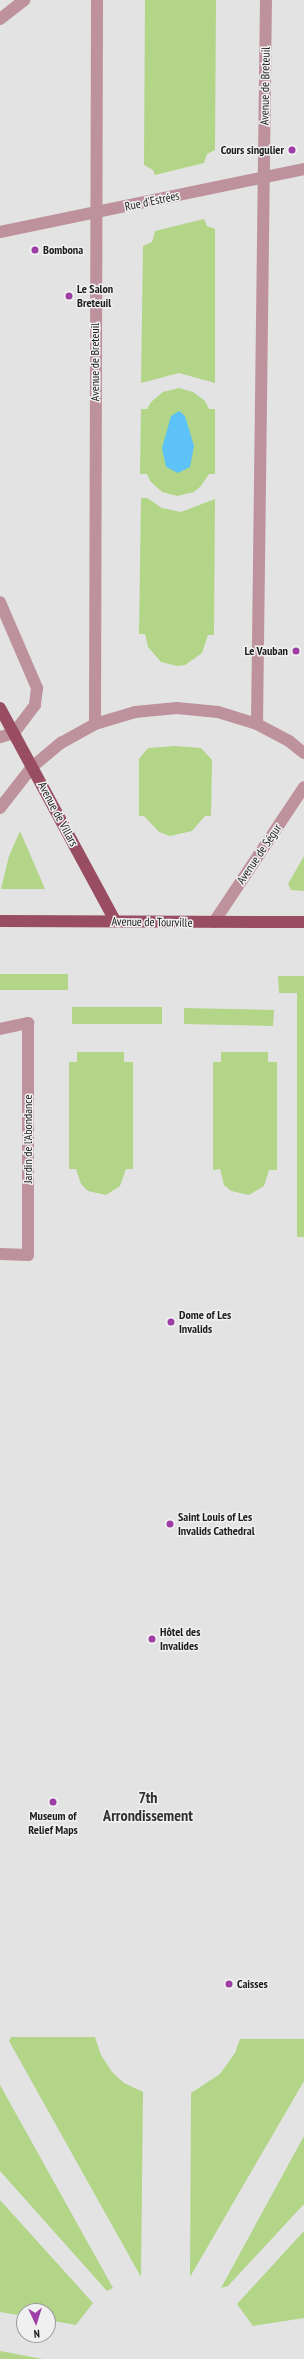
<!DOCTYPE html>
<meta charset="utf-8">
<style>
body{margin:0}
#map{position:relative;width:304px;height:2359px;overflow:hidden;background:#e3e3e4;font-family:"PT Sans Narrow",sans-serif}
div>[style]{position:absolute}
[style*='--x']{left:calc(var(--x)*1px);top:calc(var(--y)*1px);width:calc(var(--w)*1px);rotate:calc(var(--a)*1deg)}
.green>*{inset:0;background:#b2d587}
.water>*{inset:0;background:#5dc2f8}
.minor>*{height:12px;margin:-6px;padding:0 6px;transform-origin:6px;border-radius:6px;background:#be929c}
.major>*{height:12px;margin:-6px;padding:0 6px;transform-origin:6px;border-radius:6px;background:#994d62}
.dots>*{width:11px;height:11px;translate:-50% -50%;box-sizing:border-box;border:2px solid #f0f0f1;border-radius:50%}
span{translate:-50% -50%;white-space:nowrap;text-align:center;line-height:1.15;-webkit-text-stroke:3px #f0f0f1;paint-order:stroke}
.street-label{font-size:12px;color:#1c1c1d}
.poi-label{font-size:12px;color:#1c1c1d;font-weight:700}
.right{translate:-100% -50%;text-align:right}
.left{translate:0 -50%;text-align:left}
.district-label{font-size:16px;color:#313032;font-weight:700}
.north{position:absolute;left:16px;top:2303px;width:40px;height:40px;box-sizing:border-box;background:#f0f0f1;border:1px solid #9b9b9c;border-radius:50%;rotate:176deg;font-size:11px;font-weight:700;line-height:16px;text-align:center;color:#1c1c1d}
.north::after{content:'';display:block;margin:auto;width:14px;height:18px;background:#9d3da5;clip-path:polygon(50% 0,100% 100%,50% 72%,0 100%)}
</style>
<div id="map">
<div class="green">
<div style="clip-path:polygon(145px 0,216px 0,215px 150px,207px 154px,204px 163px,155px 175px,153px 170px,144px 165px)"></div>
<div style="clip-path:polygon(204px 219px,207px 226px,215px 229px,215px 383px,179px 373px,141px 383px,143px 246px,152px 242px,155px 231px)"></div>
<div style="clip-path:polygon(179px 388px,193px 392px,205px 401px,209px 409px,215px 409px,215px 474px,209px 474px,201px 486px,194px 492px,177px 496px,162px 492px,150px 481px,147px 474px,140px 474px,141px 409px,147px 409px,151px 402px,163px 392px)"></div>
<div style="clip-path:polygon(141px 498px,147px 498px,162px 508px,181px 512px,215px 499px,214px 635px,208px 635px,202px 653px,185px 665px,177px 666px,161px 662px,148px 647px,145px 634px,139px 634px)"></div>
<div style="clip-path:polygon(175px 746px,201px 748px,212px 760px,211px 816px,205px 816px,192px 831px,170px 836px,159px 832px,144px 816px,139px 816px,139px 759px,148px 748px)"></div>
<div style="clip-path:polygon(20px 831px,45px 889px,1px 889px,9px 856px)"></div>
<div style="clip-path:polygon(304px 856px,304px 891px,291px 890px,288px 884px)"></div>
<div style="clip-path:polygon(0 974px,68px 974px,68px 990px,0 990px)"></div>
<div style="clip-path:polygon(278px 976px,304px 976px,304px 1237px,297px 1237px,297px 993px,279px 993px)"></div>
<div style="clip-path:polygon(72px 1007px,162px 1007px,162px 1024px,72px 1024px)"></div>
<div style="clip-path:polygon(184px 1008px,274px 1010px,273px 1026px,184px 1024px)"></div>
<div style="clip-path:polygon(77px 1052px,124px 1052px,124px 1062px,133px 1062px,133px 1169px,126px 1169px,120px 1186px,106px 1195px,88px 1191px,81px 1184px,76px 1169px,69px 1169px,69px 1062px,77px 1062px)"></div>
<div style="clip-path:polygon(221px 1052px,268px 1052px,268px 1062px,277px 1062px,277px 1170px,269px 1170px,264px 1186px,249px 1195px,231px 1191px,224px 1185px,220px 1169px,213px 1170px,213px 1062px,221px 1062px)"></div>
<div style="clip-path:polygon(11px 2037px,95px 2037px,101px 2055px,112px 2072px,124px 2083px,143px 2092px,141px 2277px,9px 2041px)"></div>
<div style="clip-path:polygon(240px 2039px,304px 2039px,304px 2081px,190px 2277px,191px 2093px,220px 2074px,235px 2053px)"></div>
<div style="clip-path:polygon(0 2085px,113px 2288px,107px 2291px,0 2171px)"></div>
<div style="clip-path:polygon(304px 2136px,304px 2204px,228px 2286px,221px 2288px)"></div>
<div style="clip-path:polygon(0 2200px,93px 2303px,76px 2325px,48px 2320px,48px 2311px,24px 2311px,24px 2316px,0 2312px)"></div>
<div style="clip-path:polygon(304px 2231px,304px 2318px,253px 2326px,237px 2304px)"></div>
<div style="clip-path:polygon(0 2351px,43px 2359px,0 2359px)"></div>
</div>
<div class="water">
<div style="clip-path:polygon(179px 411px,185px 416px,194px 446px,190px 467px,178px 473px,166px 467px,162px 448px,171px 416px)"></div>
</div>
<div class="minor">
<div style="--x:0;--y:19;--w:31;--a:-38"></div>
<div style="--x:0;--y:232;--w:310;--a:-11.7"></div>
<div style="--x:0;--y:602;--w:94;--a:66.7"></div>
<div style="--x:37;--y:688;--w:17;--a:97"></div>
<div style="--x:35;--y:705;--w:35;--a:127"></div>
<div style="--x:14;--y:733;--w:15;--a:164"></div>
<div style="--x:95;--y:724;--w:724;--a:-89.84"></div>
<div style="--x:257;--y:724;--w:724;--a:-89.29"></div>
<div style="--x:0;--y:808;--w:52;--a:-52"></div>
<div style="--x:32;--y:767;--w:38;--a:-40"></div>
<div style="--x:61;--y:743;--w:39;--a:-29"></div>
<div style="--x:95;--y:724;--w:42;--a:-16.7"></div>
<div style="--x:135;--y:712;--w:42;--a:-5.4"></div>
<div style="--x:177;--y:708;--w:41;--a:5.6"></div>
<div style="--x:218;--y:712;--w:41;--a:17.1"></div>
<div style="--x:257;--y:724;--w:36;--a:28"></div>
<div style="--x:289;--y:741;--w:19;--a:39"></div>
<div style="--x:214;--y:922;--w:162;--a:-56.3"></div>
<div style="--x:0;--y:1029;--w:29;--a:-12"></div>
<div style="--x:28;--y:1023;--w:232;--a:90"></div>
<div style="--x:28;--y:1255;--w:28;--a:-178"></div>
</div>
<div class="major">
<div style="--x:0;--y:708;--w:242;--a:61.6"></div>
<div style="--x:0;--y:921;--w:304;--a:0.2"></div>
</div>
<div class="dots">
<div style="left:292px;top:150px;background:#9d3da5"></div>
<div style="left:35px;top:250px;background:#9d3da5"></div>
<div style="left:69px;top:296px;background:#9d3da5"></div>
<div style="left:296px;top:651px;background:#9d3da5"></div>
<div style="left:171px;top:1322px;background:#9d3da5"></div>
<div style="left:170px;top:1524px;background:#9d3da5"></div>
<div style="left:152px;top:1639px;background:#9d3da5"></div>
<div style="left:53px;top:1802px;background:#9d3da5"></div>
<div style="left:229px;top:1984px;background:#9d3da5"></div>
</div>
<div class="street-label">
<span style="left:265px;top:86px;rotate:-89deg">Avenue de Breteuil</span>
<span style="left:152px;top:201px;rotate:-12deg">Rue d'Estrées</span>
<span style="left:95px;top:362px;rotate:-90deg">Avenue de Breteuil</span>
<span style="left:58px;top:814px;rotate:62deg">Avenue de Villars</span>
<span style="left:259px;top:854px;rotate:-56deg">Avenue de Ségur</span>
<span style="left:152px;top:922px;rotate:1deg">Avenue de Tourville</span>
<span style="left:28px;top:1139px;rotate:-90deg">Jardin de l'Abondance</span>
</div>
<div class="poi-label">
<span class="right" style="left:284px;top:150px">Cours singulier</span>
<span class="left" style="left:43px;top:250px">Bombona</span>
<span class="left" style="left:77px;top:296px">Le Salon<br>Breteuil</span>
<span class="right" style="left:288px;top:651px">Le Vauban</span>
<span class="left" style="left:179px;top:1322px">Dome of Les<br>Invalids</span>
<span class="left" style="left:178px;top:1524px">Saint Louis of Les<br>Invalids Cathedral</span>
<span class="left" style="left:160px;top:1639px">Hôtel des<br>Invalides</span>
<span style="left:53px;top:1823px">Museum of<br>Relief Maps</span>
<span class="left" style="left:237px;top:1984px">Caisses</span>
</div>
<div class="district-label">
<span style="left:148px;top:1806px">7th<br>Arrondissement</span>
</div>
<div class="north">N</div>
</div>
